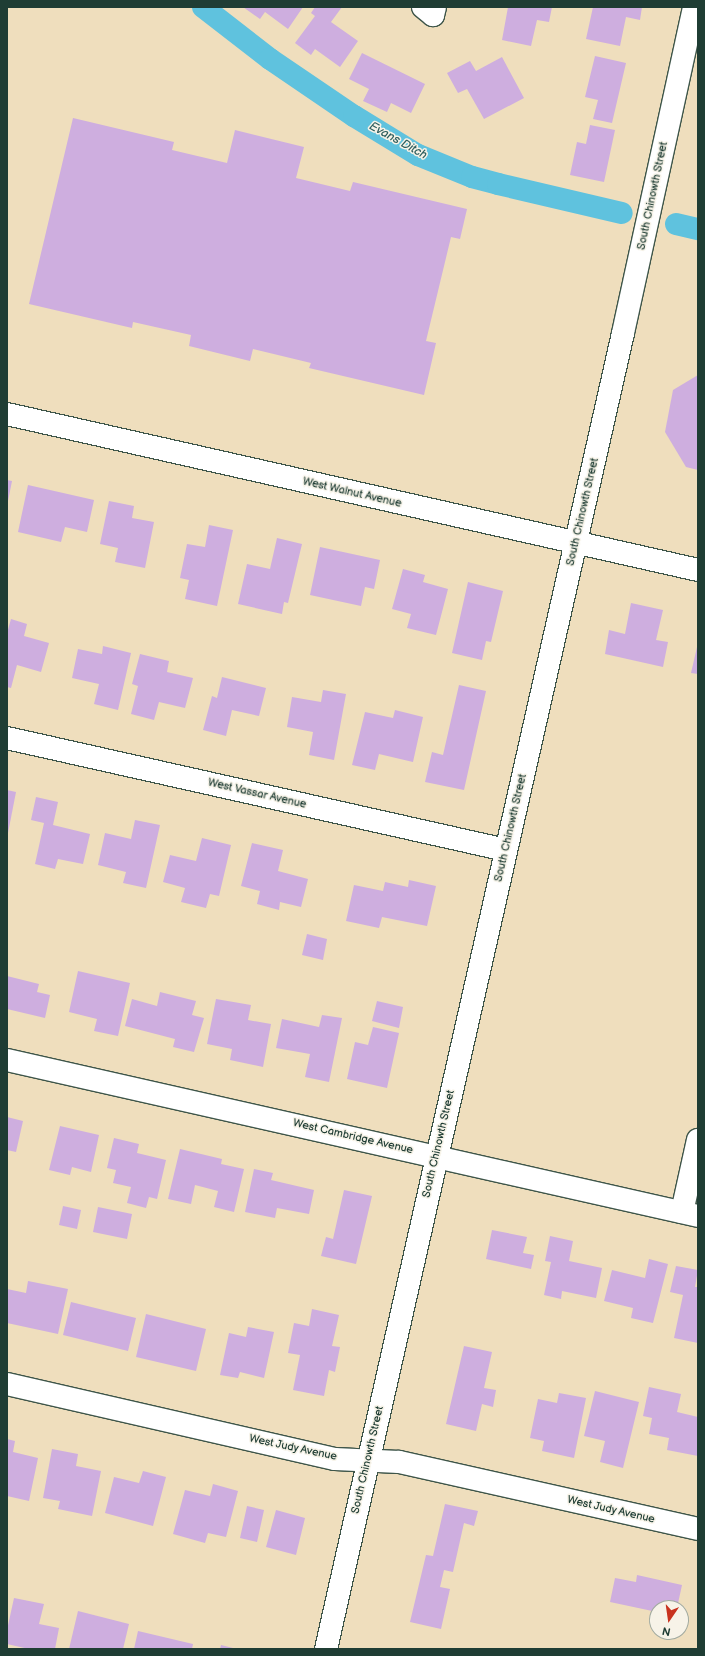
<!DOCTYPE html>
<style>
body{margin:0}
#map{position:relative;width:705px;height:1656px;overflow:hidden;background:#efdebd;font-family:"Balsamiq Sans",sans-serif}
div>[style]{position:absolute}
[style*='--x']{left:calc(var(--x)*1px);top:calc(var(--y)*1px);width:calc(var(--w)*1px);rotate:calc(var(--a)*1deg)}
.canal>*{height:22px;margin:-11px;padding:0 11px;transform-origin:11px;border-radius:11px;background:#5fc2de}
.building>*{inset:0;background:#ceaedf}
.roads{filter:drop-shadow(1px 0 #3e5549) drop-shadow(-1px 0 #3e5549) drop-shadow(0 1px #3e5549) drop-shadow(0 -1px #3e5549)}
.minor>*{height:22px;margin:-11px;padding:0 11px;transform-origin:11px;border-radius:11px;background:#fff}
.tertiary>*{height:22px;margin:-11px;padding:0 11px;transform-origin:11px;border-radius:11px;background:#fff}
.secondary>*{height:22px;margin:-11px;padding:0 11px;transform-origin:11px;border-radius:11px;background:#fff}
span{translate:-50% -50%;white-space:nowrap;text-align:center;line-height:1.15;-webkit-text-stroke:3px #f7f3e8;paint-order:stroke}
.street-label{font-size:11px;color:#1f3d34}
.water-label{font-size:12px;color:#2f5e5e;font-style:italic}
.frame{position:absolute;inset:0;border:8px solid #1f3d34;pointer-events:none}
.north{position:absolute;left:649px;top:1600px;width:40px;height:40px;box-sizing:border-box;background:#f7f3e8;border:1px solid #a1aaa0;border-radius:50%;rotate:193deg;font-size:11px;font-weight:700;line-height:16px;text-align:center;color:#1f3d34}
.north::after{content:'';display:block;margin:auto;width:14px;height:18px;background:#c8321e;clip-path:polygon(50% 0,100% 100%,50% 72%,0 100%)}
</style>
<div id="map">
<div class="canal">
<div style="--x:203;--y:7;--w:85;--a:37.8"></div>
<div style="--x:270;--y:59;--w:102;--a:34.2"></div>
<div style="--x:354;--y:116;--w:75;--a:31.4"></div>
<div style="--x:418;--y:155;--w:58;--a:22.2"></div>
<div style="--x:472;--y:177;--w:27;--a:15"></div>
<div style="--x:498;--y:184;--w:127;--a:13.2"></div>
<div style="--x:676;--y:224;--w:23;--a:13"></div>
</div>
<div class="building">
<div style="clip-path:polygon(243px 7px,303px 7px,288px 29px,265px 12px,260px 19px)"></div>
<div style="clip-path:polygon(315px 7px,342px 7px,331px 22px,358px 41px,340px 67px,315px 49px,311px 55px,295px 43px,315px 16px,311px 13px)"></div>
<div style="clip-path:polygon(508px 7px,552px 7px,549px 22px,537px 20px,531px 46px,502px 40px)"></div>
<div style="clip-path:polygon(593px 7px,642px 7px,640px 20px,626px 17px,620px 46px,586px 39px)"></div>
<div style="clip-path:polygon(362px 53px,425px 84px,411px 113px,391px 103px,387px 112px,363px 101px,369px 89px,349px 79px)"></div>
<div style="clip-path:polygon(595px 56px,626px 63px,612px 123px,593px 119px,598px 100px,585px 97px)"></div>
<div style="clip-path:polygon(502px 57px,524px 98px,484px 119px,467px 89px,458px 93px,447px 73px,470px 61px,476px 71px)"></div>
<div style="clip-path:polygon(73px 118px,174px 142px,172px 150px,227px 163px,235px 130px,304px 147px,296px 178px,350px 191px,353px 182px,467px 209px,460px 239px,451px 237px,426px 341px,436px 343px,424px 395px,309px 368px,311px 363px,253px 349px,250px 361px,189px 346px,191px 335px,133px 322px,132px 328px,29px 304px)"></div>
<div style="clip-path:polygon(590px 125px,615px 130px,604px 182px,570px 175px,577px 142px,586px 144px)"></div>
<div style="clip-path:polygon(698px 375px,698px 470px,686px 467px,665px 432px,673px 390px)"></div>
<div style="clip-path:polygon(7px 480px,12px 481px,8px 501px,7px 501px)"></div>
<div style="clip-path:polygon(28px 485px,94px 500px,87px 532px,65px 527px,61px 542px,18px 532px)"></div>
<div style="clip-path:polygon(109px 501px,134px 506px,132px 518px,154px 522px,145px 568px,115px 562px,118px 548px,100px 544px)"></div>
<div style="clip-path:polygon(209px 525px,233px 530px,217px 606px,185px 599px,189px 580px,180px 578px,187px 544px,205px 547px)"></div>
<div style="clip-path:polygon(277px 538px,302px 544px,288px 603px,284px 602px,282px 614px,238px 604px,247px 564px,270px 569px)"></div>
<div style="clip-path:polygon(320px 547px,380px 560px,374px 589px,365px 587px,361px 606px,310px 595px)"></div>
<div style="clip-path:polygon(403px 569px,425px 575px,423px 582px,448px 589px,436px 635px,407px 628px,411px 614px,392px 609px)"></div>
<div style="clip-path:polygon(468px 582px,503px 591px,491px 642px,486px 641px,482px 660px,452px 653px)"></div>
<div style="clip-path:polygon(631px 603px,663px 610px,656px 640px,668px 642px,663px 667px,605px 654px,609px 630px,625px 634px)"></div>
<div style="clip-path:polygon(11px 619px,27px 624px,24px 636px,49px 643px,41px 672px,17px 665px,11px 688px,7px 687px,7px 633px)"></div>
<div style="clip-path:polygon(103px 646px,131px 653px,118px 710px,94px 704px,99px 684px,72px 678px,78px 649px,102px 654px)"></div>
<div style="clip-path:polygon(697px 647px,698px 647px,698px 674px,691px 673px)"></div>
<div style="clip-path:polygon(140px 654px,169px 661px,167px 672px,193px 678px,185px 708px,159px 702px,154px 720px,131px 714px,138px 686px,132px 684px)"></div>
<div style="clip-path:polygon(222px 677px,266px 688px,259px 716px,232px 710px,226px 736px,203px 730px,212px 696px,217px 698px)"></div>
<div style="clip-path:polygon(459px 685px,486px 691px,464px 790px,425px 782px,432px 752px,443px 755px)"></div>
<div style="clip-path:polygon(323px 690px,346px 694px,334px 760px,309px 755px,313px 732px,287px 727px,292px 697px,321px 702px)"></div>
<div style="clip-path:polygon(395px 710px,423px 717px,413px 762px,379px 754px,375px 770px,352px 765px,365px 712px,393px 718px)"></div>
<div style="clip-path:polygon(7px 790px,16px 792px,8px 833px,7px 833px)"></div>
<div style="clip-path:polygon(36px 797px,58px 802px,53px 825px,90px 834px,83px 864px,58px 859px,55px 869px,35px 864px,44px 823px,31px 820px)"></div>
<div style="clip-path:polygon(135px 820px,160px 825px,146px 888px,123px 883px,126px 872px,98px 865px,105px 833px,131px 839px)"></div>
<div style="clip-path:polygon(202px 838px,231px 845px,219px 896px,210px 894px,206px 908px,181px 902px,185px 888px,163px 882px,170px 855px,196px 861px)"></div>
<div style="clip-path:polygon(252px 843px,283px 850px,278px 871px,308px 879px,301px 907px,280px 902px,279px 910px,257px 904px,260px 891px,241px 886px)"></div>
<div style="clip-path:polygon(409px 880px,436px 886px,427px 926px,382px 917px,379px 928px,346px 921px,354px 885px,383px 891px,385px 882px,408px 887px)"></div>
<div style="clip-path:polygon(307px 934px,327px 939px,323px 960px,302px 955px)"></div>
<div style="clip-path:polygon(78px 971px,130px 983px,118px 1036px,94px 1031px,97px 1019px,69px 1012px)"></div>
<div style="clip-path:polygon(7px 976px,39px 984px,37px 992px,50px 995px,45px 1018px,7px 1009px)"></div>
<div style="clip-path:polygon(160px 992px,196px 1001px,192px 1015px,204px 1018px,194px 1052px,173px 1047px,175px 1039px,125px 1026px,132px 999px,157px 1006px)"></div>
<div style="clip-path:polygon(216px 999px,251px 1005px,248px 1020px,271px 1024px,263px 1067px,230px 1060px,232px 1049px,207px 1044px)"></div>
<div style="clip-path:polygon(377px 1001px,403px 1007px,399px 1028px,372px 1021px)"></div>
<div style="clip-path:polygon(322px 1015px,342px 1018px,329px 1082px,305px 1077px,310px 1054px,276px 1048px,282px 1019px,319px 1027px)"></div>
<div style="clip-path:polygon(373px 1027px,399px 1033px,387px 1088px,347px 1079px,355px 1042px,368px 1045px)"></div>
<div style="clip-path:polygon(7px 1117px,23px 1121px,16px 1152px,7px 1150px)"></div>
<div style="clip-path:polygon(60px 1126px,99px 1135px,91px 1172px,72px 1167px,70px 1175px,49px 1170px)"></div>
<div style="clip-path:polygon(114px 1138px,139px 1144px,137px 1153px,166px 1160px,157px 1199px,149px 1197px,146px 1208px,127px 1203px,131px 1187px,113px 1183px,116px 1170px,107px 1168px)"></div>
<div style="clip-path:polygon(180px 1149px,222px 1159px,221px 1164px,244px 1169px,234px 1212px,214px 1207px,218px 1191px,195px 1185px,191px 1204px,168px 1199px)"></div>
<div style="clip-path:polygon(254px 1169px,273px 1173px,271px 1180px,314px 1190px,309px 1214px,277px 1208px,275px 1218px,245px 1212px)"></div>
<div style="clip-path:polygon(344px 1190px,372px 1196px,356px 1264px,321px 1256px,326px 1237px,333px 1239px)"></div>
<div style="clip-path:polygon(63px 1206px,81px 1210px,77px 1229px,59px 1225px)"></div>
<div style="clip-path:polygon(98px 1207px,132px 1214px,127px 1239px,93px 1232px)"></div>
<div style="clip-path:polygon(492px 1230px,527px 1237px,523px 1253px,534px 1255px,531px 1269px,486px 1259px)"></div>
<div style="clip-path:polygon(550px 1236px,573px 1241px,569px 1261px,602px 1268px,596px 1298px,562px 1291px,561px 1299px,544px 1295px,551px 1262px,545px 1261px)"></div>
<div style="clip-path:polygon(649px 1259px,668px 1264px,653px 1323px,631px 1318px,633px 1308px,604px 1301px,612px 1270px,645px 1278px)"></div>
<div style="clip-path:polygon(676px 1266px,698px 1270px,695px 1287px,698px 1287px,698px 1343px,674px 1338px,683px 1295px,670px 1292px)"></div>
<div style="clip-path:polygon(28px 1281px,68px 1289px,58px 1334px,7px 1323px,7px 1289px,26px 1293px)"></div>
<div style="clip-path:polygon(71px 1302px,136px 1318px,128px 1351px,63px 1335px)"></div>
<div style="clip-path:polygon(312px 1309px,339px 1315px,332px 1346px,340px 1347px,335px 1372px,329px 1370px,324px 1396px,293px 1390px,300px 1355px,288px 1353px,294px 1323px,309px 1326px)"></div>
<div style="clip-path:polygon(146px 1314px,206px 1329px,196px 1371px,136px 1357px)"></div>
<div style="clip-path:polygon(248px 1327px,274px 1332px,264px 1378px,240px 1372px,238px 1378px,220px 1375px,229px 1333px,246px 1337px)"></div>
<div style="clip-path:polygon(464px 1346px,492px 1352px,484px 1388px,496px 1390px,493px 1407px,482px 1404px,476px 1431px,446px 1424px)"></div>
<div style="clip-path:polygon(649px 1387px,681px 1394px,677px 1412px,698px 1417px,698px 1456px,667px 1450px,669px 1438px,649px 1434px,652px 1418px,643px 1416px)"></div>
<div style="clip-path:polygon(595px 1391px,639px 1402px,623px 1468px,600px 1462px,605px 1441px,584px 1436px)"></div>
<div style="clip-path:polygon(559px 1393px,586px 1398px,574px 1458px,542px 1451px,544px 1441px,530px 1438px,538px 1399px,557px 1403px)"></div>
<div style="clip-path:polygon(7px 1439px,15px 1441px,13px 1452px,38px 1458px,29px 1501px,7px 1496px)"></div>
<div style="clip-path:polygon(52px 1449px,78px 1454px,76px 1466px,101px 1471px,92px 1516px,58px 1509px,60px 1501px,43px 1498px)"></div>
<div style="clip-path:polygon(143px 1471px,166px 1477px,153px 1526px,105px 1513px,114px 1477px,139px 1483px)"></div>
<div style="clip-path:polygon(213px 1484px,238px 1491px,226px 1537px,208px 1533px,205px 1543px,173px 1534px,185px 1490px,210px 1496px)"></div>
<div style="clip-path:polygon(445px 1504px,478px 1511px,474px 1526px,464px 1523px,453px 1572px,444px 1570px,440px 1587px,450px 1589px,441px 1629px,410px 1622px,426px 1555px,433px 1556px)"></div>
<div style="clip-path:polygon(247px 1506px,264px 1510px,257px 1542px,240px 1538px)"></div>
<div style="clip-path:polygon(276px 1510px,305px 1518px,296px 1555px,266px 1547px)"></div>
<div style="clip-path:polygon(637px 1575px,682px 1585px,677px 1608px,657px 1608px,657px 1612px,610px 1602px,615px 1578px,636px 1582px)"></div>
<div style="clip-path:polygon(14px 1598px,44px 1604px,39px 1624px,59px 1628px,55px 1649px,29px 1649px,7px 1644px,7px 1630px)"></div>
<div style="clip-path:polygon(78px 1611px,129px 1624px,123px 1649px,69px 1649px)"></div>
<div style="clip-path:polygon(138px 1631px,193px 1644px,192px 1649px,134px 1649px)"></div>
<div style="clip-path:polygon(221px 1645px,233px 1648px,233px 1649px,220px 1649px)"></div>
</div>
<div class="roads">
<div class="minor">
<div style="--x:423;--y:7;--w:13;--a:39"></div>
<div style="--x:433;--y:15;--w:8;--a:-76"></div>
<div style="--x:7;--y:738;--w:511;--a:12.65"></div>
<div style="--x:7;--y:1060;--w:708;--a:12.72"></div>
<div style="--x:682;--y:1212;--w:74;--a:-77.5"></div>
<div style="--x:7;--y:1384;--w:336;--a:12.9"></div>
<div style="--x:335;--y:1459;--w:64;--a:2.7"></div>
<div style="--x:399;--y:1462;--w:306;--a:12.6"></div>
</div>
<div class="tertiary">
<div style="--x:326;--y:1649;--w:1349;--a:-77.28"></div>
<div style="--x:623;--y:333;--w:334;--a:-77.7"></div>
</div>
<div class="secondary">
<div style="--x:7;--y:414;--w:708;--a:12.72"></div>
</div>
</div>
<div class="street-label">
<span style="left:653px;top:196px;rotate:-78deg">South Chinowth Street</span>
<span style="left:352px;top:493px;rotate:13deg">West Walnut Avenue</span>
<span style="left:583px;top:512px;rotate:-77deg">South Chinowth Street</span>
<span style="left:257px;top:794px;rotate:13deg">West Vassar Avenue</span>
<span style="left:511px;top:828px;rotate:-77deg">South Chinowth Street</span>
<span style="left:353px;top:1137px;rotate:13deg">West Cambridge Avenue</span>
<span style="left:439px;top:1144px;rotate:-77deg">South Chinowth Street</span>
<span style="left:293px;top:1448px;rotate:12deg">West Judy Avenue</span>
<span style="left:368px;top:1460px;rotate:-77deg">South Chinowth Street</span>
<span style="left:611px;top:1510px;rotate:13deg">West Judy Avenue</span>
</div>
<div class="water-label">
<span style="left:398px;top:141px;rotate:29deg">Evans Ditch</span>
</div>
<div class="frame"></div>
<div class="north">N</div>
</div>
